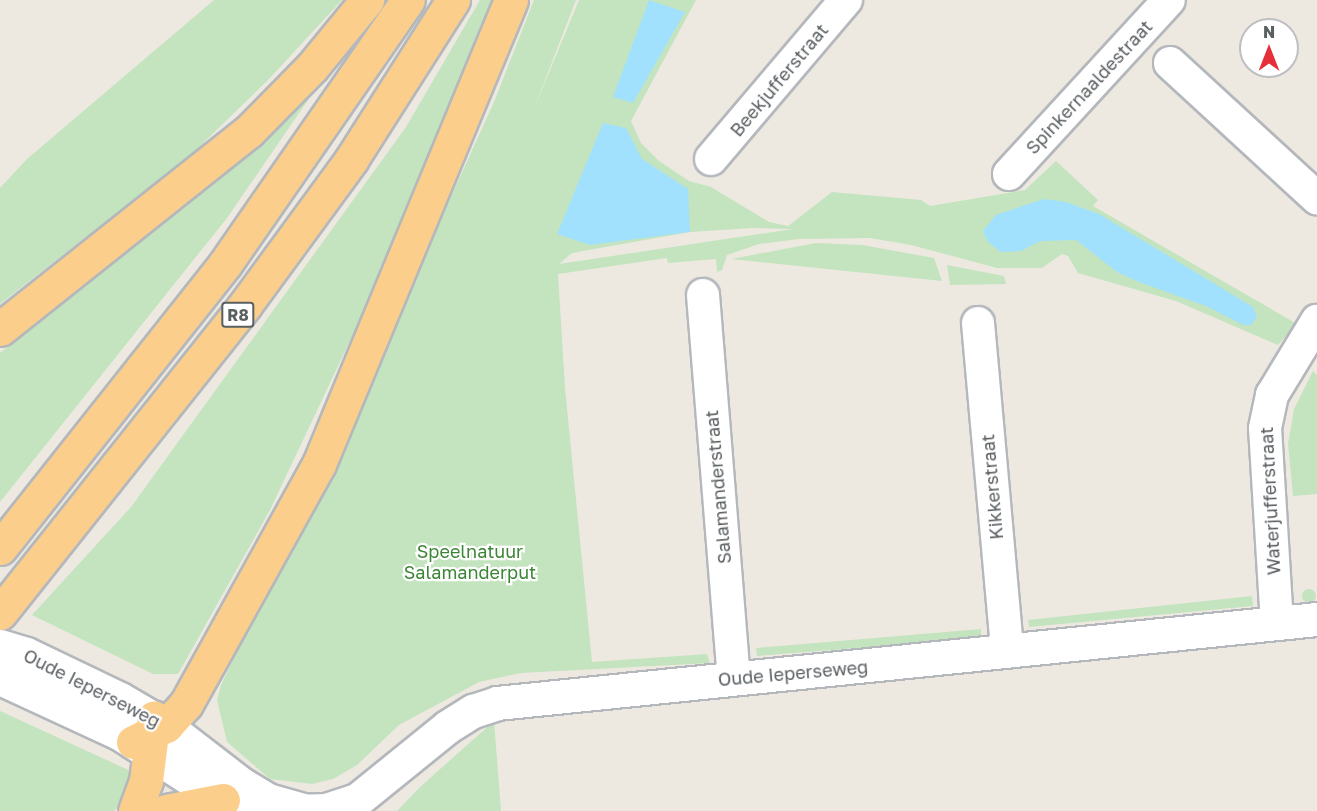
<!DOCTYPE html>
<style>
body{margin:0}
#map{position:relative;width:1317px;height:811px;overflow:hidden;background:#ede9e1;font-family:"Golos Text",sans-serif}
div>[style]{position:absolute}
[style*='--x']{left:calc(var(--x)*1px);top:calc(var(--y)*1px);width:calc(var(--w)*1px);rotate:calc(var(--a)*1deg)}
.green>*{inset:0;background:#c3e4be}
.round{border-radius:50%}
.water>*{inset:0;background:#a1e1fd}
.roads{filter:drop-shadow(2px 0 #b4b8bc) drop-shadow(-2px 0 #b4b8bc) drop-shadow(0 2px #b4b8bc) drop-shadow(0 -2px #b4b8bc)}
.street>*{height:32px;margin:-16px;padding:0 16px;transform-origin:16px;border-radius:16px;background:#fff}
.secondary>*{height:33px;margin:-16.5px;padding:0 16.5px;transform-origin:16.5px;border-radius:16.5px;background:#fff}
.highway>*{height:33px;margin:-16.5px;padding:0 16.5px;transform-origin:16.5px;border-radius:16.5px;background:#fbcf8b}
span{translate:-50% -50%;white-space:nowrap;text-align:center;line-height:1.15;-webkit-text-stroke:4.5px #fff;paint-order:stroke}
.shield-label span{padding:2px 4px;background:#fff;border:2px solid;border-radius:4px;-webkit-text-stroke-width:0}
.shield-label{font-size:16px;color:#5a5f62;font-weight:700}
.street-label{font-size:18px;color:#5a5f62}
.park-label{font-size:18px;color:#3d8536}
.north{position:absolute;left:1239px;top:18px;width:60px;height:60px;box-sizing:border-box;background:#fff;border:2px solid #bdbfc0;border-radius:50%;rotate:0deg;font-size:16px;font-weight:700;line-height:24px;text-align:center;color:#5a5f62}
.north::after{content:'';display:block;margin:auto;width:21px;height:27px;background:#e52f39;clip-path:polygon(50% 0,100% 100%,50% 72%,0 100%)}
</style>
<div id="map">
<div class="green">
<div style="clip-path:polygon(214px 0,342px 0,269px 79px,192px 154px,0 304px,0 188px,27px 159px)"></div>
<div style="clip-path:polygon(480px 0,502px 0,442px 146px,270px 510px,178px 674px,153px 674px,32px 615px,131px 507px,406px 127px)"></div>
<div style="clip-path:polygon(evenodd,534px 0,576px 0,533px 111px,579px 0,696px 0,631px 121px,641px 143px,659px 161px,689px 181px,711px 187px,769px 222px,788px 226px,832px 192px,921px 200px,930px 206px,1025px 190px,1056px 161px,1098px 200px,1093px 206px,1297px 324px,1278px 345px,1176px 301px,1078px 273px,1068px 256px,1062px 254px,1042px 268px,997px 268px,911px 245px,870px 238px,799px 239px,759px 244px,727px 255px,722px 270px,717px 272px,716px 259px,668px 263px,667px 258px,558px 274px,565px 388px,592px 662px,707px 654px,710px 663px,521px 673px,479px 682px,399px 725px,357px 765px,333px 779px,312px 784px,270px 779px,227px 742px,217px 700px,221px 685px,379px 355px,494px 102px,534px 0,753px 228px,793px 229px,559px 264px,572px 253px,690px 232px,753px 228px)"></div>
<div style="clip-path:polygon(354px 33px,227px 218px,0 502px,0 353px,199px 196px)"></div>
<div style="clip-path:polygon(816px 243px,862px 245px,934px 258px,942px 281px,731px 259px)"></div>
<div style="clip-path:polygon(947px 265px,1004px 276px,1006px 284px,950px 285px)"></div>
<div style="clip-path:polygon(1313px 371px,1317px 375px,1317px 494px,1293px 496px,1288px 444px,1294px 409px)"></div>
<div class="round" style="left:1302px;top:589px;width:14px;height:14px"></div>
<div style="clip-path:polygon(1252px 596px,1253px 606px,1029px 627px,1028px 620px)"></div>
<div style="clip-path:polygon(981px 629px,981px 636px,920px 643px,757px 656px,756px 648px)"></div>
<div style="clip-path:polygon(0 711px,135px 773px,120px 806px,114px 811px,0 811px)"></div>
<div style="clip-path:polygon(494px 721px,501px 811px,397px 811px,420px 787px)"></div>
</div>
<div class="water">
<div style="clip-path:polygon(649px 0,685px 12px,633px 103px,613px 97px)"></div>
<div style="clip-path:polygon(603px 123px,626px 128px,642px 159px,688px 189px,690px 232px,590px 245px,557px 234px)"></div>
<div style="clip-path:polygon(1044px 199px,1066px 202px,1099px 214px,1253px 307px,1257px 317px,1251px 325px,1243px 325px,1206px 306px,1139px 282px,1117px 272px,1076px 240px,1040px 241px,1021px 251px,1001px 252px,988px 242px,983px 231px,996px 215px)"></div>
</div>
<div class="roads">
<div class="street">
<div style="--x:1170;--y:63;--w:200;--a:42.6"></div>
<div style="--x:711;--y:159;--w:209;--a:-49.7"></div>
<div style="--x:1009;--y:174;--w:236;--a:-47.4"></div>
<div style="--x:703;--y:295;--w:384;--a:85.4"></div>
<div style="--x:978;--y:323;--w:329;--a:84.9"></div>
<div style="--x:1277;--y:624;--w:196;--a:-93.5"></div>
<div style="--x:1265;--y:428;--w:34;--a:-78"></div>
<div style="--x:1272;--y:395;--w:87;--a:-58.7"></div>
</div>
<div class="secondary">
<div style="--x:0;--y:646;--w:27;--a:17"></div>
<div style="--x:26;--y:654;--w:104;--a:25.6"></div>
<div style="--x:120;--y:699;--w:53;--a:30.4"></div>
<div style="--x:166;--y:726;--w:95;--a:37.7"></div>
<div style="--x:241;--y:784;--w:31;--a:31"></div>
<div style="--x:268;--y:800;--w:35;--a:16"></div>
<div style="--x:0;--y:678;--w:131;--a:24.8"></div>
<div style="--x:119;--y:733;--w:124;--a:32.8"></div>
<div style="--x:223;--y:800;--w:20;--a:20"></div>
<div style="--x:296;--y:811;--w:30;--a:-2"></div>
<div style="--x:326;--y:810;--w:33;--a:-18"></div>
<div style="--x:357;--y:800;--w:116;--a:-39"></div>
<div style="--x:447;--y:727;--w:31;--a:-32"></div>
<div style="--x:473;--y:711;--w:25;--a:-18"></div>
<div style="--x:497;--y:703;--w:824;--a:-5.85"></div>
</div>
<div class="highway">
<div style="--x:0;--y:329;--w:317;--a:-38.5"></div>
<div style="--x:248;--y:132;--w:91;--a:-45.4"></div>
<div style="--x:312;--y:67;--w:87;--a:-50.6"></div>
<div style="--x:0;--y:548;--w:362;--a:-51.6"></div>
<div style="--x:225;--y:264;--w:321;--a:-55.3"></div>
<div style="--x:0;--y:613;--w:394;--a:-51.5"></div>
<div style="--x:245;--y:305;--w:180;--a:-53.8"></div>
<div style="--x:351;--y:160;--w:190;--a:-57.5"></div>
<div style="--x:133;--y:742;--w:37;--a:-26"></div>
<div style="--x:166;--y:726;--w:30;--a:-48"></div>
<div style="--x:186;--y:704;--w:274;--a:-61"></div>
<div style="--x:319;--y:464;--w:502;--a:-67.52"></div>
<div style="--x:135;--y:811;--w:32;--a:-70"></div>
<div style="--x:146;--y:781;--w:64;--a:-82.9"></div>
<div style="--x:166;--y:811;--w:58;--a:-10.9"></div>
</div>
</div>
<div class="shield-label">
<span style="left:238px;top:315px">R8</span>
</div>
<div class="street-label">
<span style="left:779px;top:80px;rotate:-50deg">Beekjufferstraat</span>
<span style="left:1089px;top:87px;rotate:-47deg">Spinkernaaldestraat</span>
<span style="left:718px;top:487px;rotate:-95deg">Salamanderstraat</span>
<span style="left:992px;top:487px;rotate:-95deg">Kikkerstraat</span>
<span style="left:1270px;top:501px;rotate:-93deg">Waterjufferstraat</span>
<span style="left:793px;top:673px;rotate:-5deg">Oude Ieperseweg</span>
<span style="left:92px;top:688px;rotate:27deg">Oude Ieperseweg</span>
</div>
<div class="park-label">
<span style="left:470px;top:562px">Speelnatuur<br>Salamanderput</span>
</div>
<div class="north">N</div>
</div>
